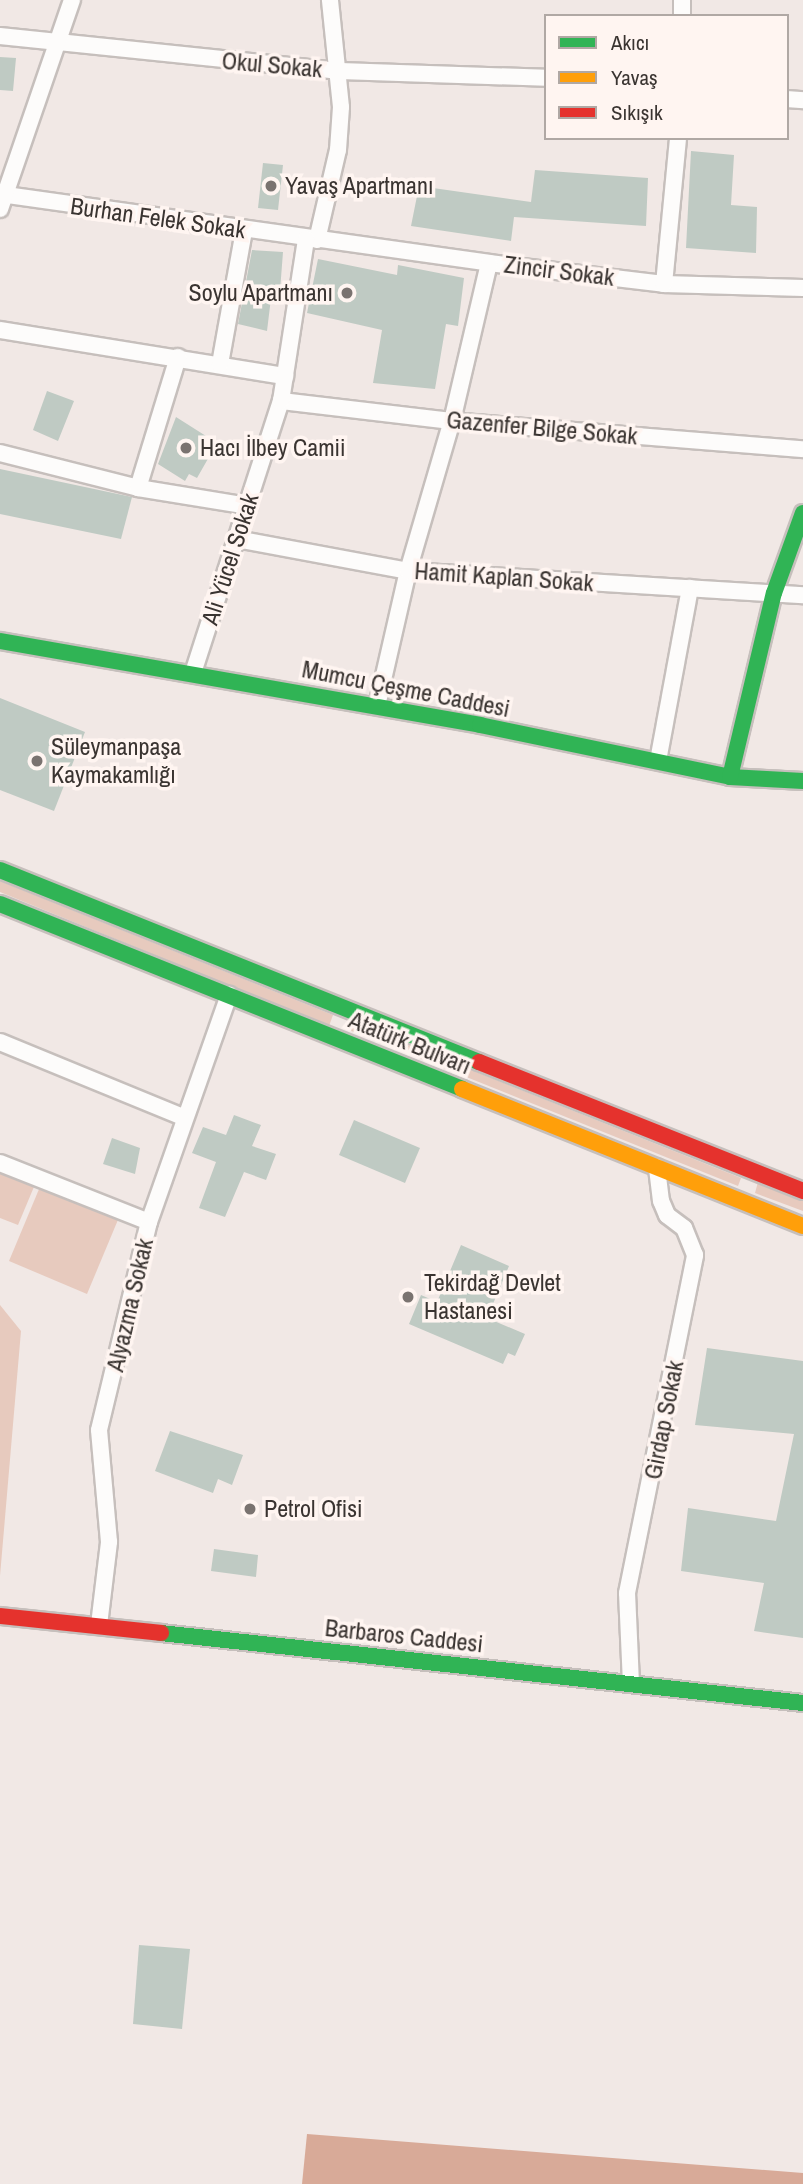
<!DOCTYPE html>
<meta charset="utf-8">
<style>
body{margin:0}
#map{position:relative;width:803px;height:2184px;overflow:hidden;background:#f1e8e5;font-family:"Archivo Narrow",sans-serif}
div>[style]{position:absolute}
[style*='--x']{left:calc(var(--x)*1px);top:calc(var(--y)*1px);width:calc(var(--w)*1px);rotate:calc(var(--a)*1deg)}
.green>*{inset:0;background:#e7cabe}
.water>*{inset:0;background:#d8aa98}
.building>*{inset:0;background:#bfcac3}
.roads{filter:drop-shadow(2px 0 #c6bfbc) drop-shadow(-2px 0 #c6bfbc) drop-shadow(0 2px #c6bfbc) drop-shadow(0 -2px #c6bfbc)}
.street>*{height:16px;margin:-8px;padding:0 8px;transform-origin:8px;border-radius:8px;background:#fdfcfb}
.fast>*{height:16px;margin:-8px;padding:0 8px;transform-origin:8px;border-radius:8px;background:#30b455}
.slow>*{height:16px;margin:-8px;padding:0 8px;transform-origin:8px;border-radius:8px;background:#ff9f0a}
.jam>*{height:16px;margin:-8px;padding:0 8px;transform-origin:8px;border-radius:8px;background:#e5322d}
.dots>*{width:19px;height:19px;translate:-50% -50%;box-sizing:border-box;border:4px solid #fff5f1;border-radius:50%}
span{translate:-50% -50%;white-space:nowrap;text-align:center;line-height:1.15;-webkit-text-stroke:7px #fff5f1;paint-order:stroke}
.street-label{font-size:24px;color:#3a3431}
.poi-label{font-size:24px;color:#3a3431}
.left{translate:0 -50%;text-align:left}
.right{translate:-100% -50%;text-align:right}
.legend{position:absolute;left:544px;top:14px;width:245px;height:126px;box-sizing:border-box;background:#fff5f1;border:2px solid #b0a8a4;margin:0;padding:9px 12px;list-style:none;font-size:21px;color:#3a3431}
.legend li{display:flex;align-items:center;gap:14px;height:35px}
.legend b{width:35px;border:2px solid #b0a8a4}
</style>
<div id="map">
<div class="green">
<div style="clip-path:polygon(0 881px,333px 1015px,329px 1026px,0 892px)"></div>
<div style="clip-path:polygon(351px 1022px,741px 1178px,738px 1186px,349px 1030px)"></div>
<div style="clip-path:polygon(0 1167px,36px 1182px,18px 1225px,0 1218px)"></div>
<div style="clip-path:polygon(42px 1182px,120px 1215px,87px 1294px,9px 1261px)"></div>
<div style="clip-path:polygon(758px 1182px,803px 1200px,803px 1211px,755px 1193px)"></div>
<div style="clip-path:polygon(0 1305px,21px 1331px,0 1576px)"></div>
</div>
<div class="water">
<div style="clip-path:polygon(307px 2134px,803px 2173px,803px 2184px,302px 2184px)"></div>
</div>
<div class="building">
<div style="clip-path:polygon(0 57px,16px 58px,13px 91px,0 90px)"></div>
<div style="clip-path:polygon(691px 151px,734px 155px,731px 205px,757px 207px,756px 253px,686px 248px)"></div>
<div style="clip-path:polygon(263px 163px,283px 165px,278px 210px,258px 208px)"></div>
<div style="clip-path:polygon(535px 170px,648px 178px,646px 226px,514px 217px,511px 241px,411px 226px,419px 186px,531px 202px)"></div>
<div style="clip-path:polygon(252px 250px,283px 252px,280px 291px,272px 290px,267px 331px,238px 324px)"></div>
<div style="clip-path:polygon(318px 259px,397px 275px,398px 265px,464px 278px,458px 326px,446px 324px,435px 389px,373px 383px,382px 330px,307px 313px)"></div>
<div style="clip-path:polygon(47px 391px,74px 401px,58px 441px,33px 430px)"></div>
<div style="clip-path:polygon(176px 417px,217px 443px,197px 478px,189px 474px,185px 481px,158px 464px)"></div>
<div style="clip-path:polygon(0 469px,132px 497px,121px 539px,0 514px)"></div>
<div style="clip-path:polygon(0 698px,85px 732px,54px 811px,0 790px)"></div>
<div style="clip-path:polygon(234px 1115px,261px 1125px,252px 1146px,276px 1154px,266px 1180px,244px 1172px,225px 1217px,199px 1208px,216px 1162px,192px 1153px,203px 1127px,226px 1135px)"></div>
<div style="clip-path:polygon(354px 1120px,420px 1148px,405px 1183px,339px 1155px)"></div>
<div style="clip-path:polygon(112px 1138px,140px 1148px,135px 1174px,103px 1164px)"></div>
<div style="clip-path:polygon(461px 1245px,509px 1266px,487px 1318px,525px 1334px,515px 1356px,508px 1353px,503px 1364px,409px 1324px,421px 1295px,437px 1302px)"></div>
<div style="clip-path:polygon(707px 1348px,803px 1361px,803px 1638px,754px 1631px,764px 1583px,681px 1571px,688px 1508px,776px 1521px,794px 1434px,695px 1425px)"></div>
<div style="clip-path:polygon(170px 1431px,243px 1455px,232px 1485px,218px 1479px,213px 1493px,155px 1471px)"></div>
<div style="clip-path:polygon(214px 1549px,258px 1555px,256px 1577px,211px 1571px)"></div>
<div style="clip-path:polygon(139px 1945px,190px 1949px,182px 2029px,133px 2024px)"></div>
</div>
<div class="roads">
<div class="street">
<div style="--x:682;--y:0;--w:16;--a:90"></div>
<div style="--x:0;--y:36;--w:342;--a:5.9"></div>
<div style="--x:340;--y:71;--w:206;--a:1.9"></div>
<div style="--x:787;--y:99;--w:16;--a:4"></div>
<div style="--x:0;--y:194;--w:494;--a:8"></div>
<div style="--x:489;--y:263;--w:176;--a:6.8"></div>
<div style="--x:664;--y:284;--w:139;--a:1.6"></div>
<div style="--x:0;--y:209;--w:221;--a:-71"></div>
<div style="--x:317;--y:240;--w:92;--a:-76.9"></div>
<div style="--x:338;--y:150;--w:43;--a:-86"></div>
<div style="--x:341;--y:107;--w:108;--a:-95.9"></div>
<div style="--x:664;--y:284;--w:147;--a:-84.5"></div>
<div style="--x:0;--y:330;--w:289;--a:9.2"></div>
<div style="--x:220;--y:364;--w:135;--a:-79.8"></div>
<div style="--x:281;--y:401;--w:172;--a:6.7"></div>
<div style="--x:452;--y:421;--w:352;--a:4.6"></div>
<div style="--x:0;--y:453;--w:142;--a:14.2"></div>
<div style="--x:138;--y:488;--w:111;--a:9.3"></div>
<div style="--x:138;--y:488;--w:137;--a:-73"></div>
<div style="--x:237;--y:539;--w:174;--a:10.6"></div>
<div style="--x:408;--y:571;--w:396;--a:3.5"></div>
<div style="--x:193;--y:673;--w:286;--a:-72.1"></div>
<div style="--x:281;--y:401;--w:164;--a:-81.2"></div>
<div style="--x:377;--y:706;--w:139;--a:-77.1"></div>
<div style="--x:408;--y:571;--w:156;--a:-73.7"></div>
<div style="--x:452;--y:421;--w:162;--a:-76.8"></div>
<div style="--x:658;--y:761;--w:176;--a:-79.5"></div>
<div style="--x:0;--y:1042;--w:198;--a:22.3"></div>
<div style="--x:0;--y:1163;--w:160;--a:21.6"></div>
<div style="--x:99;--y:1625;--w:84;--a:-83.1"></div>
<div style="--x:109;--y:1542;--w:112;--a:-95.1"></div>
<div style="--x:99;--y:1430;--w:214;--a:-76.5"></div>
<div style="--x:149;--y:1222;--w:241;--a:-70.6"></div>
<div style="--x:631;--y:1684;--w:91;--a:-92.5"></div>
<div style="--x:627;--y:1593;--w:345;--a:-78.6"></div>
<div style="--x:695;--y:1255;--w:29;--a:-112"></div>
<div style="--x:684;--y:1228;--w:21;--a:-143"></div>
<div style="--x:667;--y:1215;--w:15;--a:-113"></div>
<div style="--x:661;--y:1201;--w:34;--a:-97"></div>
</div>
<div class="fast">
<div style="--x:0;--y:641;--w:487;--a:9.9"></div>
<div style="--x:480;--y:725;--w:255;--a:11.7"></div>
<div style="--x:730;--y:777;--w:73;--a:3.1"></div>
<div style="--x:730;--y:777;--w:189;--a:-76.6"></div>
<div style="--x:774;--y:593;--w:85;--a:-70.1"></div>
<div style="--x:0;--y:870;--w:516;--a:21.84"></div>
<div style="--x:0;--y:904;--w:498;--a:21.8"></div>
<div style="--x:161;--y:1633;--w:646;--a:6.22"></div>
</div>
<div class="slow">
<div style="--x:462;--y:1089;--w:367;--a:21.9"></div>
</div>
<div class="jam">
<div style="--x:479;--y:1062;--w:349;--a:21.7"></div>
<div style="--x:0;--y:1616;--w:162;--a:6"></div>
</div>
</div>
<div class="dots">
<div style="left:271px;top:186px;background:#7a7370"></div>
<div style="left:347px;top:293px;background:#7a7370"></div>
<div style="left:186px;top:448px;background:#7a7370"></div>
<div style="left:37px;top:761px;background:#7a7370"></div>
<div style="left:408px;top:1297px;background:#7a7370"></div>
<div style="left:250px;top:1509px;background:#7a7370"></div>
</div>
<div class="street-label">
<span style="left:272px;top:65px;rotate:5deg">Okul Sokak</span>
<span style="left:158px;top:218px;rotate:8deg">Burhan Felek Sokak</span>
<span style="left:559px;top:271px;rotate:7deg">Zincir Sokak</span>
<span style="left:542px;top:428px;rotate:5deg">Gazenfer Bilge Sokak</span>
<span style="left:230px;top:559px;rotate:-72deg">Ali Yücel Sokak</span>
<span style="left:504px;top:577px;rotate:4deg">Hamit Kaplan Sokak</span>
<span style="left:406px;top:689px;rotate:11deg">Mumcu Çeşme Caddesi</span>
<span style="left:410px;top:1043px;rotate:22deg">Atatürk Bulvarı</span>
<span style="left:130px;top:1305px;rotate:-77deg">Alyazma Sokak</span>
<span style="left:664px;top:1420px;rotate:-79deg">Girdap Sokak</span>
<span style="left:404px;top:1636px;rotate:6deg">Barbaros Caddesi</span>
</div>
<div class="poi-label">
<span class="left" style="left:285px;top:186px">Yavaş Apartmanı</span>
<span class="right" style="left:333px;top:293px">Soylu Apartmanı</span>
<span class="left" style="left:200px;top:448px">Hacı İlbey Camii</span>
<span class="left" style="left:51px;top:761px">Süleymanpaşa<br>Kaymakamlığı</span>
<span class="left" style="left:424px;top:1297px">Tekirdağ Devlet<br>Hastanesi</span>
<span class="left" style="left:264px;top:1509px">Petrol Ofisi</span>
</div>
<ul class="legend">
<li><b style="height:9px;background:#30b455"></b>Akıcı</li>
<li><b style="height:9px;background:#ff9f0a"></b>Yavaş</li>
<li><b style="height:9px;background:#e5322d"></b>Sıkışık</li>
</ul>
</div>
